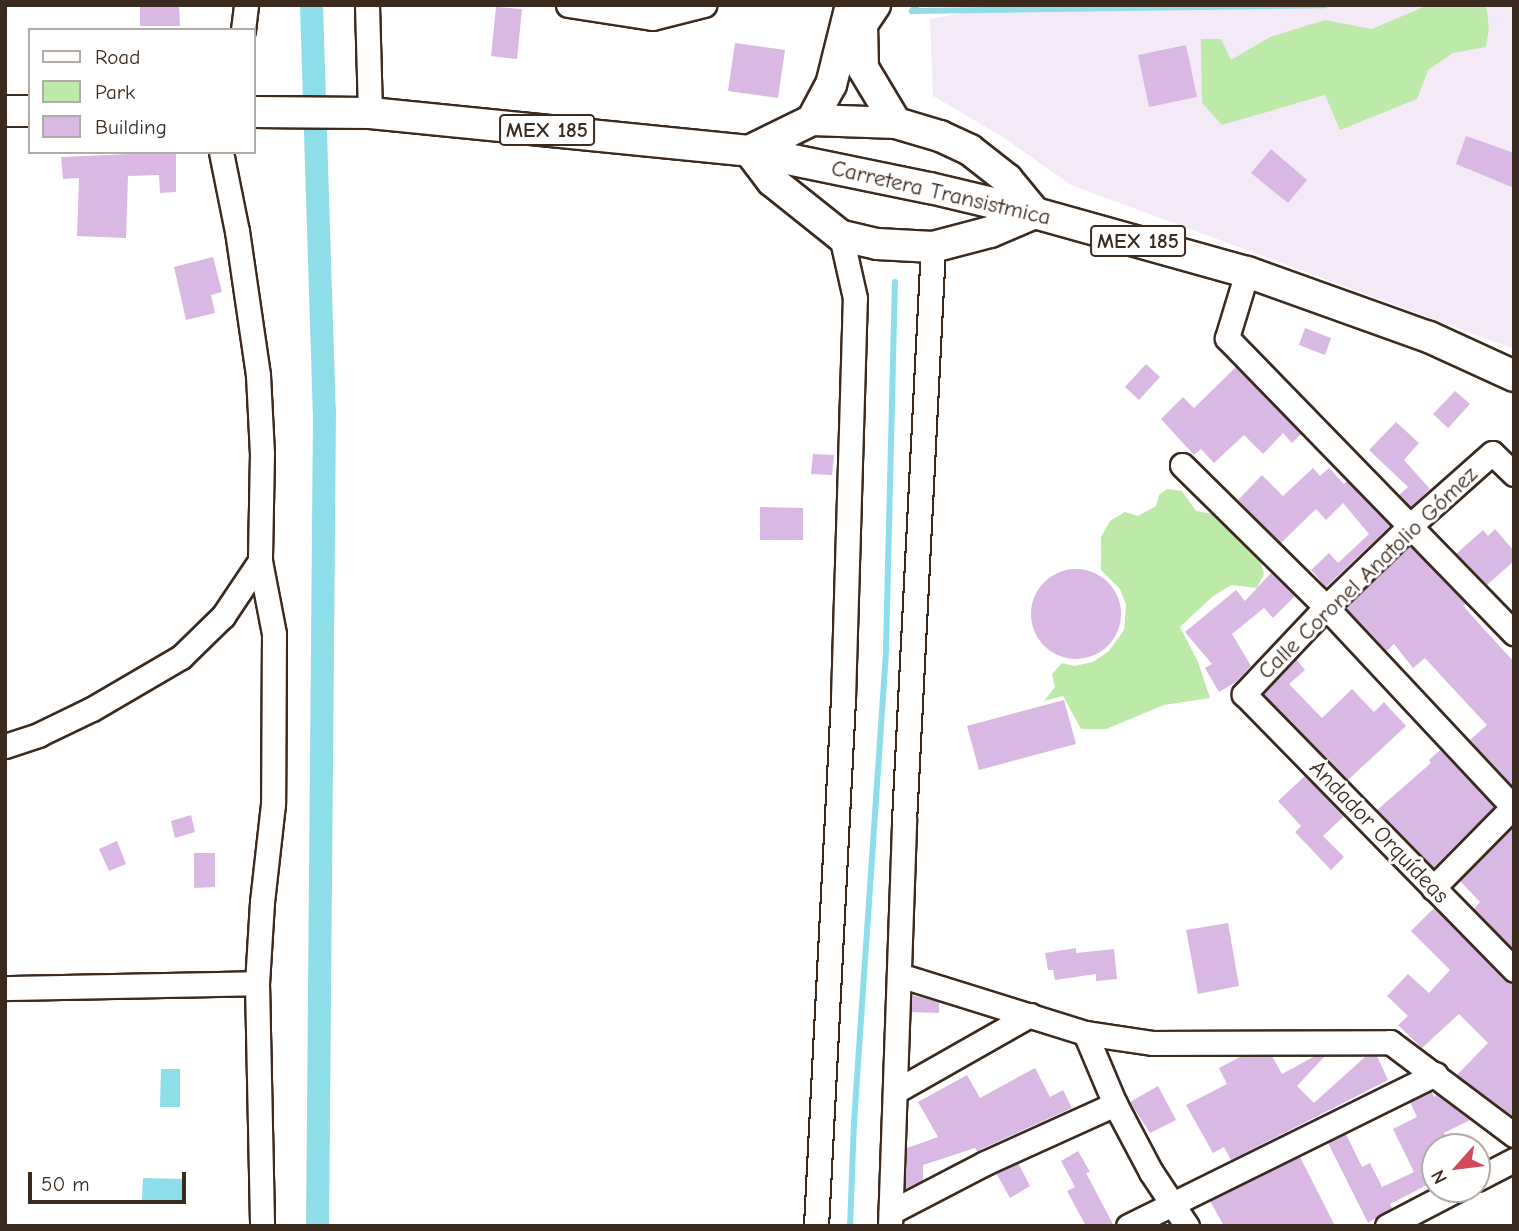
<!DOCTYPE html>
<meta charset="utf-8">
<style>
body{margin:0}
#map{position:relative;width:1519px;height:1231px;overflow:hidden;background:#fff;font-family:"Comic Neue",sans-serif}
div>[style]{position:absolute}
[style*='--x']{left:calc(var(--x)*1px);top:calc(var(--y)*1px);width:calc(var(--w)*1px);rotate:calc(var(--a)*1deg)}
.built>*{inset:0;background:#f4eaf7}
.green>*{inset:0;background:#bdeaa8}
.water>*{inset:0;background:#8edeea}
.stream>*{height:6px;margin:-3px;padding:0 3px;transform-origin:3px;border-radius:3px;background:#8edeea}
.canal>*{height:23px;margin:-11.5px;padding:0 11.5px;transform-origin:11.5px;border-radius:11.5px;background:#8edeea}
.building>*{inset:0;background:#d9b8e3}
.round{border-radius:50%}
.roads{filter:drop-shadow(2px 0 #3b2a1e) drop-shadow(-2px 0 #3b2a1e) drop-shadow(0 2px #3b2a1e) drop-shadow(0 -2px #3b2a1e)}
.minor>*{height:23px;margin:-11.5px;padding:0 11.5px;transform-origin:11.5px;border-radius:11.5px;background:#fff}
.major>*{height:30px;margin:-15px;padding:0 15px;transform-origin:15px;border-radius:15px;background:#fff}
span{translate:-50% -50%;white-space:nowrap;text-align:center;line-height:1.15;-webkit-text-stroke:6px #fff;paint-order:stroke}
.shield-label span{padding:2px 5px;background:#fff;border:2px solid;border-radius:5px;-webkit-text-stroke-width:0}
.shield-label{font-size:21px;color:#3b2a1e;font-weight:700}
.street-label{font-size:23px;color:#3b2a1e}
.frame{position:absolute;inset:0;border:7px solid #3b2a1e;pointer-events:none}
.legend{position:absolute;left:28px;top:28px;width:228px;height:126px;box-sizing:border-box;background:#fff;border:2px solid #b1aaa5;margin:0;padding:9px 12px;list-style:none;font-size:21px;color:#3b2a1e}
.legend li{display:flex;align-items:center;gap:14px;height:35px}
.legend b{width:35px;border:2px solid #b1aaa5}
.north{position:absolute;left:1421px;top:1133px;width:70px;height:70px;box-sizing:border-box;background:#fff;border:2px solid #b1aaa5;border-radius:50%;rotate:242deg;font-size:19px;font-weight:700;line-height:28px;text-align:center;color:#3b2a1e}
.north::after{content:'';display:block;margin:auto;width:24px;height:32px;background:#d1495b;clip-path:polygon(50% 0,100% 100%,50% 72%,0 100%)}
.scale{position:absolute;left:28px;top:1172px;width:158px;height:32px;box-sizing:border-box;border:4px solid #3b2a1e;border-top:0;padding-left:9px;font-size:21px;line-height:24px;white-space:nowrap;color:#3b2a1e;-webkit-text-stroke:5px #fff;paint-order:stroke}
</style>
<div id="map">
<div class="built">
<div style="clip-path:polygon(1006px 5px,1514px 5px,1514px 349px,1071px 185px,1003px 137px,933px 96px,930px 19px)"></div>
</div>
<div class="green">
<div style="clip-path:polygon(1428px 5px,1486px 5px,1489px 27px,1486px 47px,1453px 53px,1428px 70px,1417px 99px,1340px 130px,1325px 95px,1222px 125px,1202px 103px,1201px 39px,1221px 39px,1231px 60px,1270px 37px,1325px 20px,1372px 29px)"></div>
<div style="clip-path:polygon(1167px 489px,1182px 491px,1196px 511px,1220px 515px,1257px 550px,1264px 574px,1257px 588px,1231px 585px,1212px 597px,1180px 627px,1198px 662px,1210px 698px,1164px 705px,1106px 729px,1081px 729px,1063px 696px,1044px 701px,1055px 687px,1052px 674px,1062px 663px,1074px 666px,1093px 662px,1109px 651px,1124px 630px,1126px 605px,1120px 589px,1101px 570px,1101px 537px,1110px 521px,1125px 512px,1138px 516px,1156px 506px,1159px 495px)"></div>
</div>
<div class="water">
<div style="clip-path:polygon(161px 1069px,180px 1069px,180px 1107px,160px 1107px)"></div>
<div style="clip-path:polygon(143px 1178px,183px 1179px,182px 1201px,142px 1200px)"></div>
</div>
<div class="stream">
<div style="--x:917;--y:5;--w:8;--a:130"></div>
<div style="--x:912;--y:11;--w:413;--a:-0.8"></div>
<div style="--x:850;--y:1226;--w:104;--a:-87.8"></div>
<div style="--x:854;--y:1122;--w:475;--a:-86.1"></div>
<div style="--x:886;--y:648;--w:366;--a:-88.6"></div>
</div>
<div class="canal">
<div style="--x:311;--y:5;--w:405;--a:88.2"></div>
<div style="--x:324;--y:410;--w:816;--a:90.49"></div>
</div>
<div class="building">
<div style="clip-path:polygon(179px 6px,180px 26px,140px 26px,140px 7px)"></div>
<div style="clip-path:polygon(496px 7px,522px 9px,517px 59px,491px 56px)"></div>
<div style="clip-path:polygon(735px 43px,785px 50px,778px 98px,728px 91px)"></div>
<div style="clip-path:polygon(1186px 45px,1197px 97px,1149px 107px,1138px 55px)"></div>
<div style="clip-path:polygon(1466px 136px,1514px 153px,1514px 188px,1456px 164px)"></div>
<div style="clip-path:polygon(1271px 149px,1307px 180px,1288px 203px,1251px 173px)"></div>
<div style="clip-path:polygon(176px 152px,176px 192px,160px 193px,159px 175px,128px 176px,126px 238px,77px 236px,79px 178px,63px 179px,61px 157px)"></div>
<div style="clip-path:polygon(213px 257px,222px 292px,211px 295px,215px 313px,186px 320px,174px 267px)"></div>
<div style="clip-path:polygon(1305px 328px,1331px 338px,1325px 355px,1299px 345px)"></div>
<div style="clip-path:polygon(1146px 364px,1160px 377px,1139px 400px,1125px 387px)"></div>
<div style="clip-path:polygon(1236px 367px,1301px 434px,1292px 443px,1283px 433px,1263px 454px,1244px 435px,1214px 463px,1201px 449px,1194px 455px,1161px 419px,1183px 397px,1194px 408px)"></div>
<div style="clip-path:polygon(1455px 391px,1470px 404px,1448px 428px,1433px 414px)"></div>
<div style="clip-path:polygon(1396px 422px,1419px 443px,1404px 460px,1430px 489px,1411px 507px,1399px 495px,1408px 487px,1369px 450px)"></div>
<div style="clip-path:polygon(813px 454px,834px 455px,832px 475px,811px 474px)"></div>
<div style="clip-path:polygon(1313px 468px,1320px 476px,1329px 468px,1344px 484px,1347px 481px,1390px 526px,1326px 587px,1311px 570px,1329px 553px,1338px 563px,1369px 534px,1343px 503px,1326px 520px,1316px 509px,1281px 543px,1238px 500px,1262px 475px,1283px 496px)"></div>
<div style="clip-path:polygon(760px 507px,803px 508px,803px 540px,760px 540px)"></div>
<div style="clip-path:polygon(1495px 529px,1514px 551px,1514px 561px,1487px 585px,1456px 554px,1483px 530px,1488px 536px)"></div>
<div style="clip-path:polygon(1410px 546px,1466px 604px,1463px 606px,1514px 662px,1514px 787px,1470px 740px,1487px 725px,1445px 680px,1425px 658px,1413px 668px,1394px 644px,1387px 651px,1346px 608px)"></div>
<div class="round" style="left:1031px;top:569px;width:90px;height:90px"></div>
<div style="clip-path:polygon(1271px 573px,1295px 596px,1273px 618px,1264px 608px,1232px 634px,1251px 666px,1236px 682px,1219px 692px,1205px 668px,1212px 664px,1185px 632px,1236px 590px,1245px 601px)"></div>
<div style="clip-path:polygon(1296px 659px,1305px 670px,1289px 684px,1322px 718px,1352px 689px,1374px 712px,1384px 702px,1406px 726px,1348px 780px,1263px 694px)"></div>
<div style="clip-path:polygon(1064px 700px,1076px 744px,979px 770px,967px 726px)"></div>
<div style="clip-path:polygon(1440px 750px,1494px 807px,1433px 868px,1377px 810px,1431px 763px,1429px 760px)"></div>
<div style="clip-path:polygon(1305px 776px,1344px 816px,1323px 836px,1344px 857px,1331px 870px,1295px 832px,1301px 826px,1278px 801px)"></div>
<div style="clip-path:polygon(191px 815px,195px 832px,175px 838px,171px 821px)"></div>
<div style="clip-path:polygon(1514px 826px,1514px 950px,1474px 909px,1480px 902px,1460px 881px)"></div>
<div style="clip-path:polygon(117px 841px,126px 864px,109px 871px,99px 849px)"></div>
<div style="clip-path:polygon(194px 853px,215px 853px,215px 887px,194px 888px)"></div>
<div style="clip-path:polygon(1434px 908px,1504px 980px,1514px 984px,1514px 1117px,1457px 1075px,1488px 1043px,1459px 1014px,1422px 1048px,1398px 1025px,1408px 1016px,1387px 996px,1408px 974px,1429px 993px,1450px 970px,1411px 931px)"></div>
<div style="clip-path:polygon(1228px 923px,1239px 986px,1198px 994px,1186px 930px)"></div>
<div style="clip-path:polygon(1076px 948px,1076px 953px,1114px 949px,1117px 979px,1096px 981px,1096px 974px,1055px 980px,1053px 970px,1048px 970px,1045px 953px)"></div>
<div style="clip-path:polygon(912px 995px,939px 1002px,939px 1013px,911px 1012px)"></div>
<div style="clip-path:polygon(1272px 1056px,1282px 1074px,1315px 1056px,1325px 1056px,1297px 1086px,1314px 1103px,1366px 1056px,1377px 1056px,1388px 1080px,1231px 1160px,1224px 1147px,1213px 1153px,1186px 1105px,1227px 1084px,1219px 1068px,1240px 1057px)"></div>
<div style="clip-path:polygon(1035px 1068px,1050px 1097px,1063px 1090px,1072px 1108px,977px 1151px,975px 1148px,923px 1165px,923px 1180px,905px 1189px,907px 1148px,938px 1137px,918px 1102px,967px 1075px,980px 1098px)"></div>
<div style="clip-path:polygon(1158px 1086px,1176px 1120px,1150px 1133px,1130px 1102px)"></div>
<div style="clip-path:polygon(1432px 1092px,1434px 1097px,1437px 1094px,1470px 1120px,1444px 1133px,1451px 1147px,1435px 1147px,1435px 1181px,1390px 1204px,1392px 1208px,1368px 1223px,1328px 1143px,1346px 1134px,1362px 1167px,1370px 1163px,1382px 1187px,1414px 1172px,1393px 1129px,1417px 1117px,1410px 1102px)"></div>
<div style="clip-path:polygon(1078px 1151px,1090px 1172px,1086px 1173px,1114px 1226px,1086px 1226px,1067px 1191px,1075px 1187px,1061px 1161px)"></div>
<div style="clip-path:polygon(1300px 1157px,1335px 1226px,1224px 1226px,1210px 1201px)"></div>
<div style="clip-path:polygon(1018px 1163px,1030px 1186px,1010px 1198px,996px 1173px)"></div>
</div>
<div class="roads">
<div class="minor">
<div style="--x:367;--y:5;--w:108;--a:88.4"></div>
<div style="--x:568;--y:5;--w:85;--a:8.8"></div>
<div style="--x:652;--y:18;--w:54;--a:-14"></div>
<div style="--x:243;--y:30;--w:25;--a:-83"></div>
<div style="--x:221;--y:152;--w:81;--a:78.6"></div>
<div style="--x:237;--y:231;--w:146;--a:81.7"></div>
<div style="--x:258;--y:375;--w:78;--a:87.1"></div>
<div style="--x:262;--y:453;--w:108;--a:91.1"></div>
<div style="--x:260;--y:561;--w:74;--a:79.1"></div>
<div style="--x:274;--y:634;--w:170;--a:90.3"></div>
<div style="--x:273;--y:804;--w:99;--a:96.4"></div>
<div style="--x:262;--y:902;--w:81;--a:93.5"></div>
<div style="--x:257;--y:983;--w:243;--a:88.8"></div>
<div style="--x:1247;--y:272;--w:69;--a:106.9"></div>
<div style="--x:1227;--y:338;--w:412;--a:45.8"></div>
<div style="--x:1182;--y:465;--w:202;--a:44.6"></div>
<div style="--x:1326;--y:607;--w:275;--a:46.9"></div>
<div style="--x:1514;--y:474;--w:30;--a:-136"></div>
<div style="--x:1492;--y:453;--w:108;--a:138.4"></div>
<div style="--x:1411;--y:525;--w:118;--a:136"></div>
<div style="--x:1326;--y:607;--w:120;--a:133.3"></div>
<div style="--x:1244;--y:694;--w:386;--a:45.6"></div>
<div style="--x:5;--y:746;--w:35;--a:-18"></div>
<div style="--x:38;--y:735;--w:60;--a:-25.7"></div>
<div style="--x:92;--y:709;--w:103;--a:-30.3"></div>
<div style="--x:181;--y:657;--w:59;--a:-44.3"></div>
<div style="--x:223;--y:616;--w:66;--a:-56.1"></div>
<div style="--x:1433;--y:888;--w:115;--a:-45.4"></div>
<div style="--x:899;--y:975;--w:195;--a:17.3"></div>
<div style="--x:1085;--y:1033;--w:69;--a:8.4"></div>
<div style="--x:1153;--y:1043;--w:237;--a:-0.2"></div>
<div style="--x:1390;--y:1042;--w:155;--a:36.9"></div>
<div style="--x:5;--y:988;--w:252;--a:-1.1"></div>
<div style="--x:1085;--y:1033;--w:77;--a:67.1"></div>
<div style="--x:1115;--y:1104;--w:77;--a:62.1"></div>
<div style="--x:1151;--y:1172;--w:65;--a:56.3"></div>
<div style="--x:896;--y:1091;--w:154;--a:-29.6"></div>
<div style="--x:1477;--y:1179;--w:42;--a:-27.2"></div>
<div style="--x:891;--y:1212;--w:106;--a:-27.5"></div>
<div style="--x:985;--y:1163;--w:143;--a:-24.4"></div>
<div style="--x:816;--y:1226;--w:528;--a:-87.07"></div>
<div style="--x:843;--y:699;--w:401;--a:-88.3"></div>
<div style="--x:855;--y:298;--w:64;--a:-102.7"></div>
<div style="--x:890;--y:1226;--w:405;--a:-88"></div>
<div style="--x:904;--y:821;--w:575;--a:-87.11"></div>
<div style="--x:1128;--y:1226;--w:343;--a:-26.3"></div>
<div style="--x:1387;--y:1226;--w:80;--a:-27.5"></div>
</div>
<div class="major">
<div style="--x:875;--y:5;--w:23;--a:124"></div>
<div style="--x:862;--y:24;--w:44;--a:88.7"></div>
<div style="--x:863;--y:68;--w:64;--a:59"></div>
<div style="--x:5;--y:111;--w:25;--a:0"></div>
<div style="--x:254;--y:112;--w:116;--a:0.5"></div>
<div style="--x:370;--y:113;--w:381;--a:5.7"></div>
<div style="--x:749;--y:151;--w:185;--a:11.6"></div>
<div style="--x:930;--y:188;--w:108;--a:13.4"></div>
<div style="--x:1035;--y:213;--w:220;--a:15.6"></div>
<div style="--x:1247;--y:272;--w:193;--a:19.7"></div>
<div style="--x:1429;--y:337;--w:94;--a:24.6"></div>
<div style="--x:812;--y:120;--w:84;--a:2"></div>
<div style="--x:896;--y:123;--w:46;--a:16.5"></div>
<div style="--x:940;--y:136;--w:33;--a:25"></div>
<div style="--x:970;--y:150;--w:47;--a:38.1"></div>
<div style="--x:1007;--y:179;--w:44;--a:50.5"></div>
<div style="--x:1035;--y:213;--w:49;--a:157.1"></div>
<div style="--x:990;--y:232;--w:59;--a:165.3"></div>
<div style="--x:933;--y:247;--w:56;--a:-176.9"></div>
<div style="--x:877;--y:244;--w:37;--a:-167"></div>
<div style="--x:841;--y:236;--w:88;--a:-141.4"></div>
<div style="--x:772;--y:181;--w:38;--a:-127"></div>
<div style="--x:749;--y:151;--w:70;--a:-26.2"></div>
<div style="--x:812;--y:120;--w:40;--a:-62"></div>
<div style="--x:831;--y:85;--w:82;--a:-76"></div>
</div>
</div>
<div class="shield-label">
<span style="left:547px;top:130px">MEX 185</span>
<span style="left:1138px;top:241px">MEX 185</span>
</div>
<div class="street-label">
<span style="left:941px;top:193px;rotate:13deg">Carretera Transistmica</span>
<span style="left:1368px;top:573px;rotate:-44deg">Calle Coronel Anatolio Gómez</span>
<span style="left:1379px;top:832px;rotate:46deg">Andador Orquídeas</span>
</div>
<div class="frame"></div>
<ul class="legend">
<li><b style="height:9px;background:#fff"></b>Road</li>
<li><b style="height:19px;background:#bdeaa8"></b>Park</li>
<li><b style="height:19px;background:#d9b8e3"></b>Building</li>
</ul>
<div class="north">N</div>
<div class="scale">50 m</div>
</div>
